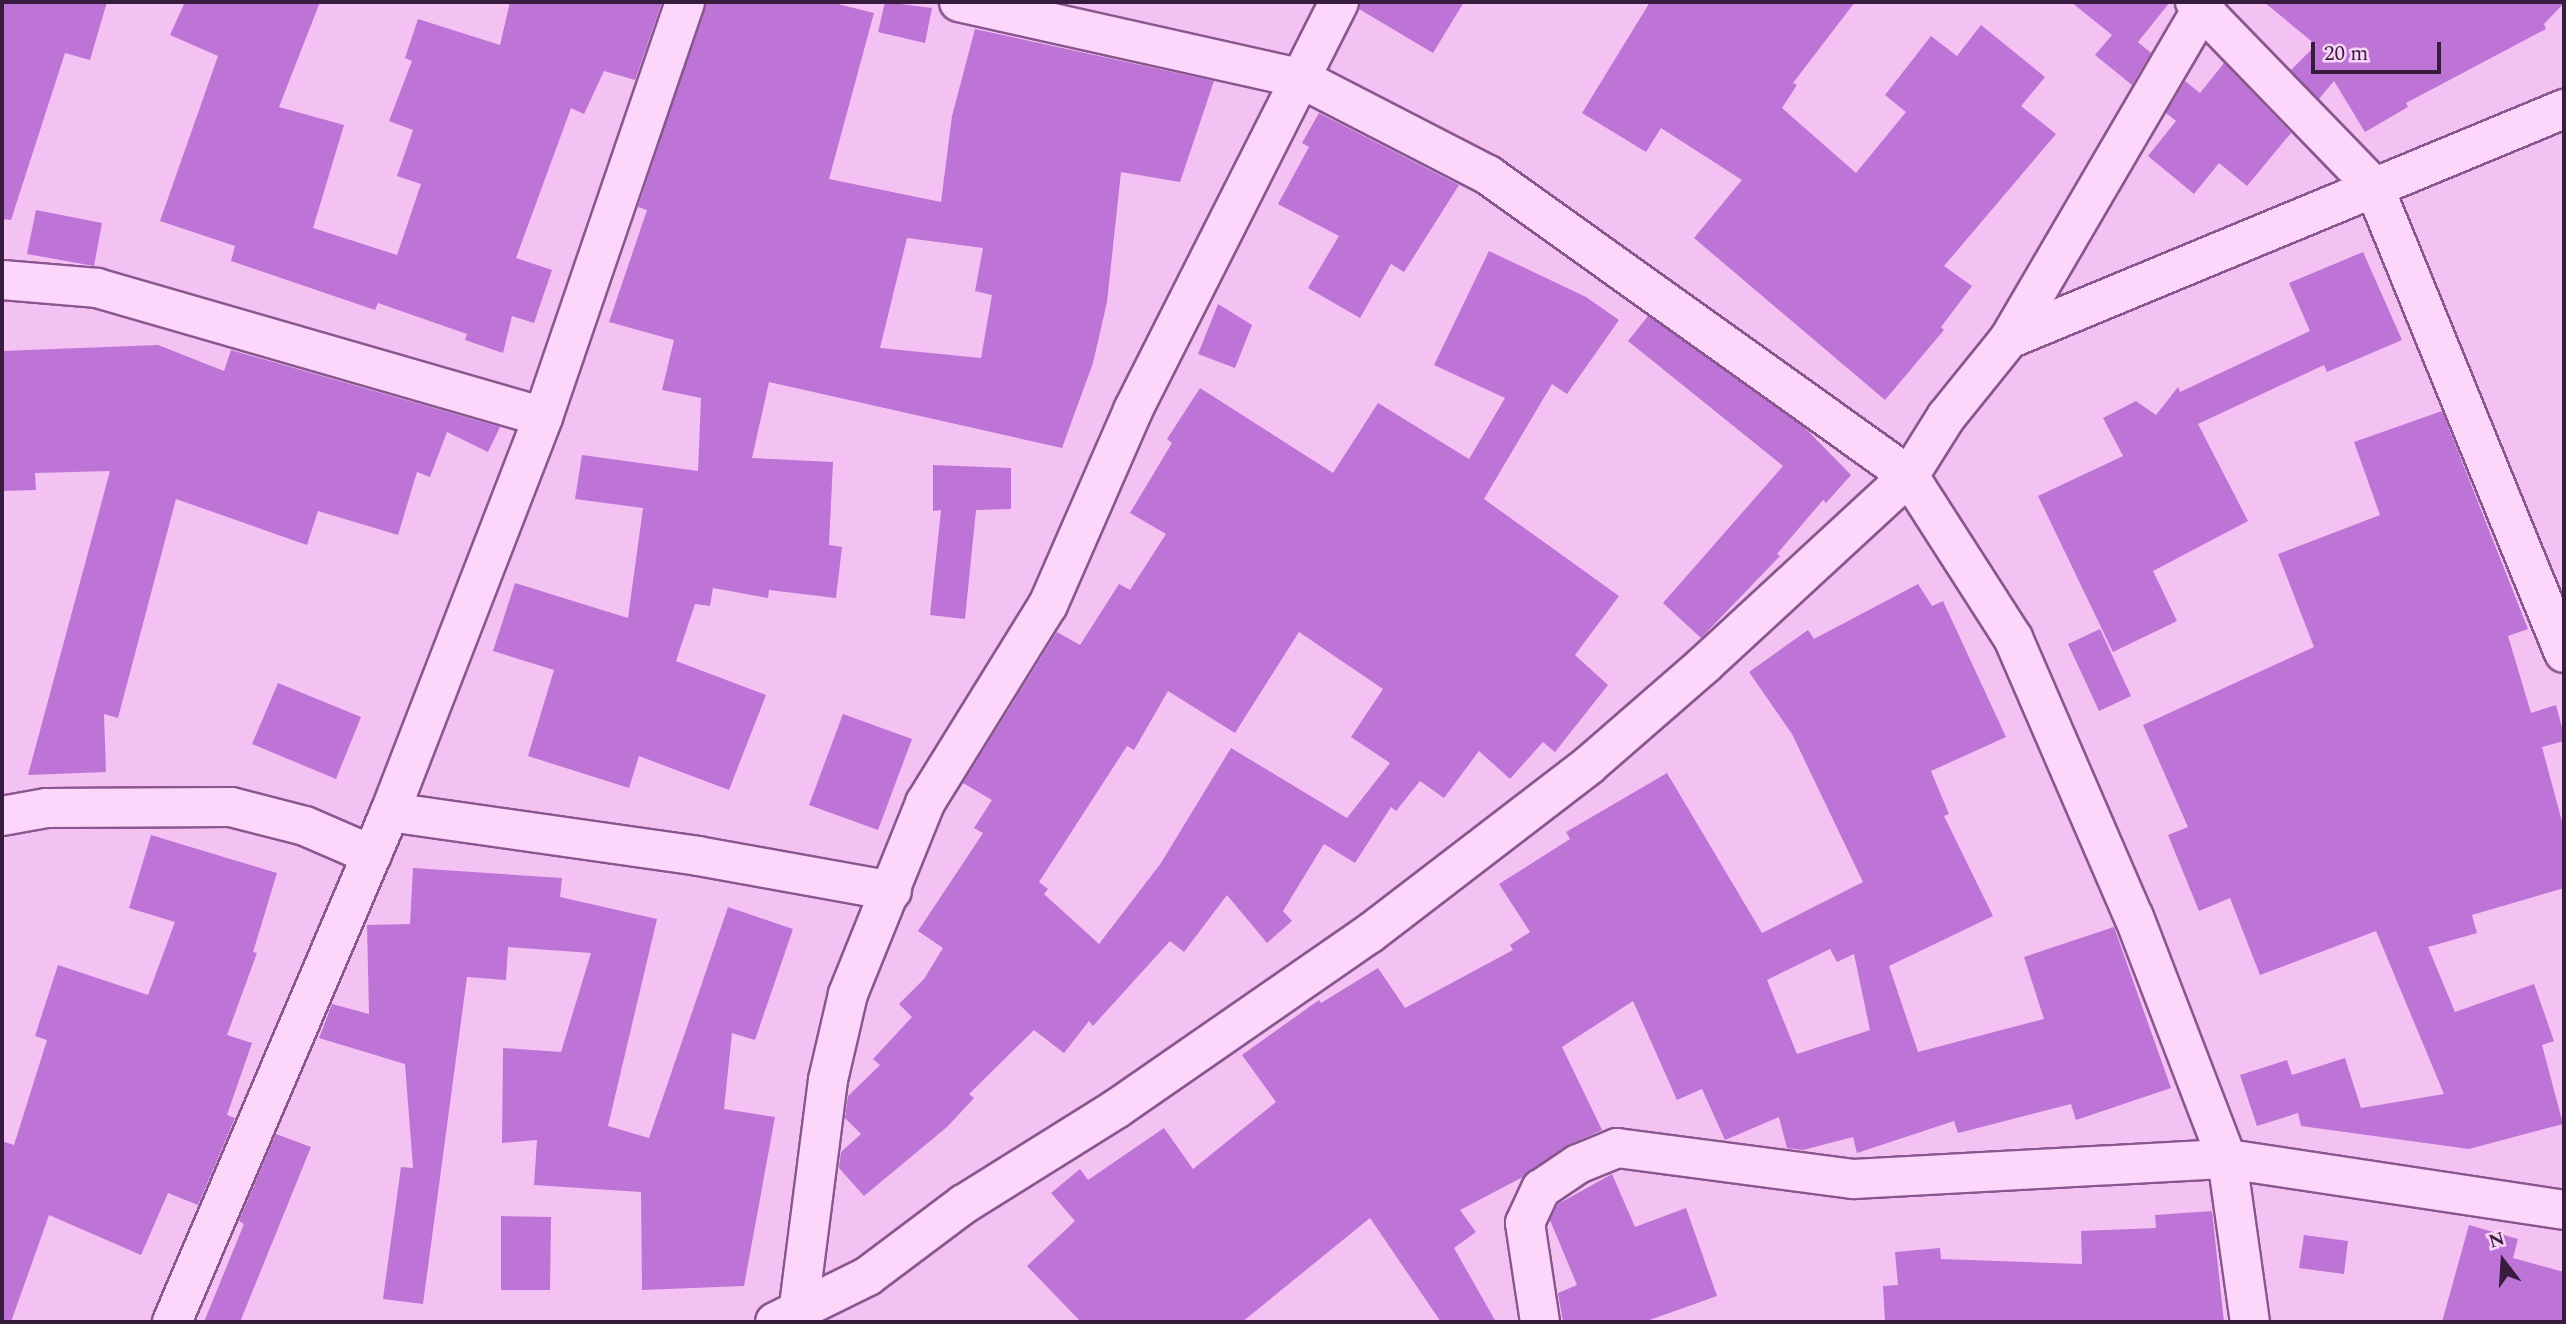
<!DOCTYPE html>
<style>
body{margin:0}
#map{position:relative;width:2566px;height:1324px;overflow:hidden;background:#f4c2f2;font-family:Spectral,serif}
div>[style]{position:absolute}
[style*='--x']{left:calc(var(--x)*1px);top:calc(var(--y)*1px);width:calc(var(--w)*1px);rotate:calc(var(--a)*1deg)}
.building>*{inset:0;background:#be73d6}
.roads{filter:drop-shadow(2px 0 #895690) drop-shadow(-2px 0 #895690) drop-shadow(0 2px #895690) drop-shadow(0 -2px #895690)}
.street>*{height:38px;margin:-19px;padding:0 19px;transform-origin:19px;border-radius:19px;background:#fdd7fb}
span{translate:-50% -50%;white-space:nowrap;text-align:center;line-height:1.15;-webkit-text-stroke:6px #fad3f8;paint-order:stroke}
.frame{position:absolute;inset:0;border:4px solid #381c3e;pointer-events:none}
.north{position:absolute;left:2468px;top:1226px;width:70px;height:70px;-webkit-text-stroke:5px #fad3f8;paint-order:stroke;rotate:343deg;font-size:19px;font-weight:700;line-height:28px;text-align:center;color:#381c3e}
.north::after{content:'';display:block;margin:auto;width:24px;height:32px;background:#381c3e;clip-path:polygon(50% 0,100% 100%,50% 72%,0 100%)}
.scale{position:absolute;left:2311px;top:42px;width:130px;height:32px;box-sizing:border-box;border:4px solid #381c3e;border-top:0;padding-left:9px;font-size:21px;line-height:24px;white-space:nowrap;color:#381c3e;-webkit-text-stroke:5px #fad3f8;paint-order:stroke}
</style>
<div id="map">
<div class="building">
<div style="clip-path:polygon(2px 2px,107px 2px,90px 60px,65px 53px,11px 220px,2px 219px)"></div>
<div style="clip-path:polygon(185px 2px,320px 2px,279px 107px,344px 125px,313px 228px,397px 255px,421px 184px,397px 176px,413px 130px,389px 121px,412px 61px,405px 58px,418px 19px,500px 45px,510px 2px,662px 2px,635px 80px,604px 71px,584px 114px,571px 108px,516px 258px,552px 270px,534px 323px,512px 316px,503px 353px,465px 340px,467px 334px,378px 303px,375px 310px,231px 261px,235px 246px,160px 221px,218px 56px,170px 35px)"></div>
<div style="clip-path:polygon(evenodd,706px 2px,830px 2px,874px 13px,829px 179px,941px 202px,952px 116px,975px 29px,1214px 81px,1180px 182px,1121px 172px,1107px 302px,1093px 363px,1062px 448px,769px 382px,752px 458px,833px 462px,829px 545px,842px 547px,836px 598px,769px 590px,768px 598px,713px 588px,710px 606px,695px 604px,676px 661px,766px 695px,729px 790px,639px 756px,629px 788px,528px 756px,554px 670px,493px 651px,515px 583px,628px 618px,643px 508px,575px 499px,582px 455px,698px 471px,701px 398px,662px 390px,674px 340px,609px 322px,647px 210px,638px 207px,706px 2px,907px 238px,983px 248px,975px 291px,992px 295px,981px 358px,880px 348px,907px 238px)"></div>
<div style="clip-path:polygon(885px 2px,932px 8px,925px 43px,878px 32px)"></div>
<div style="clip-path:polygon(1361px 2px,1464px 2px,1433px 53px,1359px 9px)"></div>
<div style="clip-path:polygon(1650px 2px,1855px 2px,1793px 83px,1797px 85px,1782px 108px,1856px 173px,1906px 112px,1885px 95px,1931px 36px,1957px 56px,1981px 25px,2045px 77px,2021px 106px,2056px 134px,1944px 266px,1972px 286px,1941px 327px,1944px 330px,1885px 400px,1694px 238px,1742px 180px,1661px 128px,1646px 152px,1582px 113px)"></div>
<div style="clip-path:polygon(2071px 2px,2170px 2px,2138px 42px,2151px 53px,2132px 85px,2095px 55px,2112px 35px)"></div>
<div style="clip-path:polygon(2264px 2px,2564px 2px,2564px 3px,2544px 24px,2546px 29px,2406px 103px,2408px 107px,2365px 132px,2334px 81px,2319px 99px,2291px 70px,2316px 45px)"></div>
<div style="clip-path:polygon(2224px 63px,2291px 133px,2247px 186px,2219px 163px,2194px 194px,2148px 156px,2176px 121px,2166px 113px,2185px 81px,2200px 93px)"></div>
<div style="clip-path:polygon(1319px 113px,1459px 185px,1404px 272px,1391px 264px,1360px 318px,1308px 288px,1339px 236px,1278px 204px,1309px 147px,1302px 143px)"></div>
<div style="clip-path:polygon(36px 210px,102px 223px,94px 266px,27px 254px)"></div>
<div style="clip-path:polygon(evenodd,1489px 251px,1586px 297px,1619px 320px,1567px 394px,1552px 384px,1484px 499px,1619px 596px,1575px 655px,1608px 685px,1555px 752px,1543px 742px,1510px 779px,1479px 751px,1444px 798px,1420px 781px,1396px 811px,1391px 807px,1355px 863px,1324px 844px,1283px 911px,1292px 921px,1267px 943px,1227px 895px,1184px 952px,1170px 941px,1093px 1026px,1089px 1021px,1064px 1053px,1034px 1030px,969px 1094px,974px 1098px,947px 1127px,864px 1196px,839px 1168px,841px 1152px,861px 1134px,845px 1118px,848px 1096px,880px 1065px,873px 1059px,912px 1017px,899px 1004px,924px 979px,943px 948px,918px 931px,983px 833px,974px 828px,992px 800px,963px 783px,1057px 632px,1080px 645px,1119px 584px,1130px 590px,1166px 534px,1130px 513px,1172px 443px,1167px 439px,1200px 388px,1333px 473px,1378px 403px,1469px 459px,1505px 398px,1434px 365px,1489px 251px,1299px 632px,1383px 689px,1351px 737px,1390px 763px,1347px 818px,1231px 748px,1161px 863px,1099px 944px,1044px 894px,1048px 889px,1039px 882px,1127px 746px,1134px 750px,1168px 691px,1235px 733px,1299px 632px)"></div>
<div style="clip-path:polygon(2363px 252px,2402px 340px,2327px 372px,2324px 365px,2198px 424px,2248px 521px,2153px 571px,2177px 621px,2113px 652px,2038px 496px,2123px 456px,2103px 418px,2136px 401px,2156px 415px,2178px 387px,2180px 392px,2310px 331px,2289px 283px)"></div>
<div style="clip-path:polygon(1218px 304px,1252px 325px,1235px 368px,1198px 354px)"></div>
<div style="clip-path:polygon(1648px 316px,1805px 428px,1851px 475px,1826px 503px,1823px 500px,1777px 554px,1780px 556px,1701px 638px,1663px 603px,1783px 466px,1628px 341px)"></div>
<div style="clip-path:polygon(158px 345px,224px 371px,231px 350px,500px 427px,488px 452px,447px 432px,430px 477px,417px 472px,398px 535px,318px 511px,307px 545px,176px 499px,118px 718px,104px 714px,106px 772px,28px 775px,110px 471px,35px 473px,36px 490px,2px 491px,2px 351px)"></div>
<div style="clip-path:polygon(2442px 411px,2528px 629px,2508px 636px,2531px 713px,2556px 705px,2564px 735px,2564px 741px,2542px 747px,2564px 829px,2564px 888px,2472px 915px,2477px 933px,2428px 947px,2455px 1012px,2534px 984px,2554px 1041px,2542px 1045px,2563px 1124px,2469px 1149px,2301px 1126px,2298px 1113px,2257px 1126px,2240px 1075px,2287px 1060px,2292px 1075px,2345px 1058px,2361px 1108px,2444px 1094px,2376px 931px,2260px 975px,2230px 898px,2199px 911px,2168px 835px,2188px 827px,2143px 725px,2314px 647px,2278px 554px,2380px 515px,2354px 442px)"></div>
<div style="clip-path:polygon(933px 465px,1011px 468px,1011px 509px,976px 510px,965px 619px,930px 615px,941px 510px,933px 511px)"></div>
<div style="clip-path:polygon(evenodd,1918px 584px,1932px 606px,1943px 601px,2006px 737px,1931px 771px,1949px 814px,1944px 816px,1993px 916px,1889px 966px,1918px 1052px,2044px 1019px,2024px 957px,2114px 927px,2171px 1088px,2076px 1120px,2071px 1104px,1958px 1133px,1954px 1121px,1857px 1153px,1853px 1137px,1803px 1150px,1787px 1148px,1779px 1117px,1725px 1140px,1702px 1089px,1677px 1100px,1633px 1001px,1562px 1047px,1602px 1130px,1566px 1146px,1523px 1177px,1460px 1210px,1476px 1232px,1454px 1248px,1496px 1322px,1441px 1322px,1370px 1218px,1242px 1322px,1081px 1322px,1027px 1266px,1075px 1221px,1051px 1193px,1080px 1169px,1088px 1180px,1164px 1128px,1193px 1169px,1276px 1102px,1242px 1055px,1319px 1000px,1321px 1003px,1378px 968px,1405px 1008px,1513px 950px,1510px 945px,1530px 932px,1499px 884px,1570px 839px,1566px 832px,1667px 773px,1762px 933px,1863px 882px,1792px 734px,1749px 672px,1808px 630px,1814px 639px,1918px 584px,1830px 949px,1837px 962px,1854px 954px,1870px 1030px,1797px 1054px,1767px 980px,1830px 949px)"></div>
<div style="clip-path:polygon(2100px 629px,2131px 696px,2099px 711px,2068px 644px)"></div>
<div style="clip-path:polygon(278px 683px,361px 717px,336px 779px,252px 744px)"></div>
<div style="clip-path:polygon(843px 714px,912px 739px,878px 830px,809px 805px)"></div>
<div style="clip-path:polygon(151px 835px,277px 873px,253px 952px,257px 953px,227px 1035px,252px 1043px,227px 1115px,235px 1118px,198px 1205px,168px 1193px,141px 1255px,49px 1215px,11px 1322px,2px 1322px,2px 1141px,14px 1145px,47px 1040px,35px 1036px,58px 965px,148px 995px,175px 922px,129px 908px)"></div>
<div style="clip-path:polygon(413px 868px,562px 878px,560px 897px,657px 919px,608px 1126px,649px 1138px,728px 907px,793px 929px,755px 1040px,732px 1033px,724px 1109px,775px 1117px,744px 1286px,642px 1290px,641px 1192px,534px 1185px,537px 1140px,502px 1143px,503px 1048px,561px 1052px,591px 953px,508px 947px,506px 980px,467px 977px,423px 1304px,383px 1299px,401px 1167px,413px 1168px,405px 1064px,319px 1038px,332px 1004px,369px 1014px,367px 925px,410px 924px)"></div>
<div style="clip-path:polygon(276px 1134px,311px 1147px,240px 1322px,204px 1322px,244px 1224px,239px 1221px)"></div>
<div style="clip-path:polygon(1612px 1174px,1635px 1227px,1686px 1208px,1717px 1296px,1644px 1322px,1563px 1322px,1558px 1293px,1577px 1285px,1550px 1220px,1558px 1204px)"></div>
<div style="clip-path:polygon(2212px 1211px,2224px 1322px,1885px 1322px,1883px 1286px,1898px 1285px,1895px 1252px,1940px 1248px,1941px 1259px,2082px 1264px,2081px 1231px,2156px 1228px,2155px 1215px)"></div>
<div style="clip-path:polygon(501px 1216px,551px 1217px,550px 1290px,501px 1290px)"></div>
<div style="clip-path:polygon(2469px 1225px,2518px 1239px,2513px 1258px,2564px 1272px,2564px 1322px,2442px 1322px)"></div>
<div style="clip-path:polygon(2304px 1235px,2348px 1241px,2344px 1274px,2299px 1268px)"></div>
</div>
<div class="roads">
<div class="street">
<div style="--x:959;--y:2;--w:349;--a:12.6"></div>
<div style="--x:1300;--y:78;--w:212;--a:27.3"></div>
<div style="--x:1488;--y:175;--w:518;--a:35.56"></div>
<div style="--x:1909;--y:476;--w:193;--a:57.3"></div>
<div style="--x:2013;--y:638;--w:304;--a:66.6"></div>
<div style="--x:2134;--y:917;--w:259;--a:69"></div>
<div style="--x:2227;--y:1159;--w:165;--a:82"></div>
<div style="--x:2195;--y:2;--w:257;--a:45.9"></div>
<div style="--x:2374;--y:187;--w:503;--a:67.82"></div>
<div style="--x:2;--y:280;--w:95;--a:4.8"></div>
<div style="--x:97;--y:288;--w:464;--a:16.1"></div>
<div style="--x:2009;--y:339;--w:601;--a:-22.51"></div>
<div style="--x:390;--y:812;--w:311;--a:8.1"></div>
<div style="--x:698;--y:856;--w:197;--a:10.2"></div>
<div style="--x:2;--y:816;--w:45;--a:-10.3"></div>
<div style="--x:46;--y:808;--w:185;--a:-0.3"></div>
<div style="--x:231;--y:807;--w:76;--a:14.4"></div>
<div style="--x:305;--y:826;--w:73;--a:23.4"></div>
<div style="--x:798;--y:1314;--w:236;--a:-82.7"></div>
<div style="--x:828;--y:1080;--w:88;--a:-76.9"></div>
<div style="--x:848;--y:994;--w:206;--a:-68"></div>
<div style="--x:925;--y:803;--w:233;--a:-58.2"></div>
<div style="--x:1048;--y:605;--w:213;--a:-66.4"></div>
<div style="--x:1133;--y:410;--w:457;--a:-63.2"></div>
<div style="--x:172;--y:1322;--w:555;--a:-66.86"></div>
<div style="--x:390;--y:812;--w:424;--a:-68.8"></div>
<div style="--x:543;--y:417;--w:439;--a:-71.1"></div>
<div style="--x:775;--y:1322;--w:104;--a:-26.3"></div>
<div style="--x:868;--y:1276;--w:120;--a:-36.9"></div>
<div style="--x:964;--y:1204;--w:179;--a:-32"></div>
<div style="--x:1116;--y:1109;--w:308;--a:-34.7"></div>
<div style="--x:1369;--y:934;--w:277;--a:-37.5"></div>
<div style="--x:1589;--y:765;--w:154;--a:-41"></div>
<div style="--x:1705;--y:664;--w:277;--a:-42.7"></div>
<div style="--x:1909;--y:476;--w:70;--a:-57.9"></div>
<div style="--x:1946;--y:417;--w:100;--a:-51.1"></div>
<div style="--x:2009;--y:339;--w:390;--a:-59.7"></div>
<div style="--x:1540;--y:1322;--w:100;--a:-98.6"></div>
<div style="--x:1525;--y:1223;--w:38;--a:-65"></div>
<div style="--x:1541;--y:1189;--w:45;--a:-34"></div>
<div style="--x:1578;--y:1164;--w:42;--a:-22.3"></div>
<div style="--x:1617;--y:1148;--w:239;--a:7.5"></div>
<div style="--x:1854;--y:1179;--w:374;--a:-3.1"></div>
<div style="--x:2227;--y:1159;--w:341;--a:8.6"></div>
</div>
</div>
<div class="frame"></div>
<div class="north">N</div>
<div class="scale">20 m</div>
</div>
